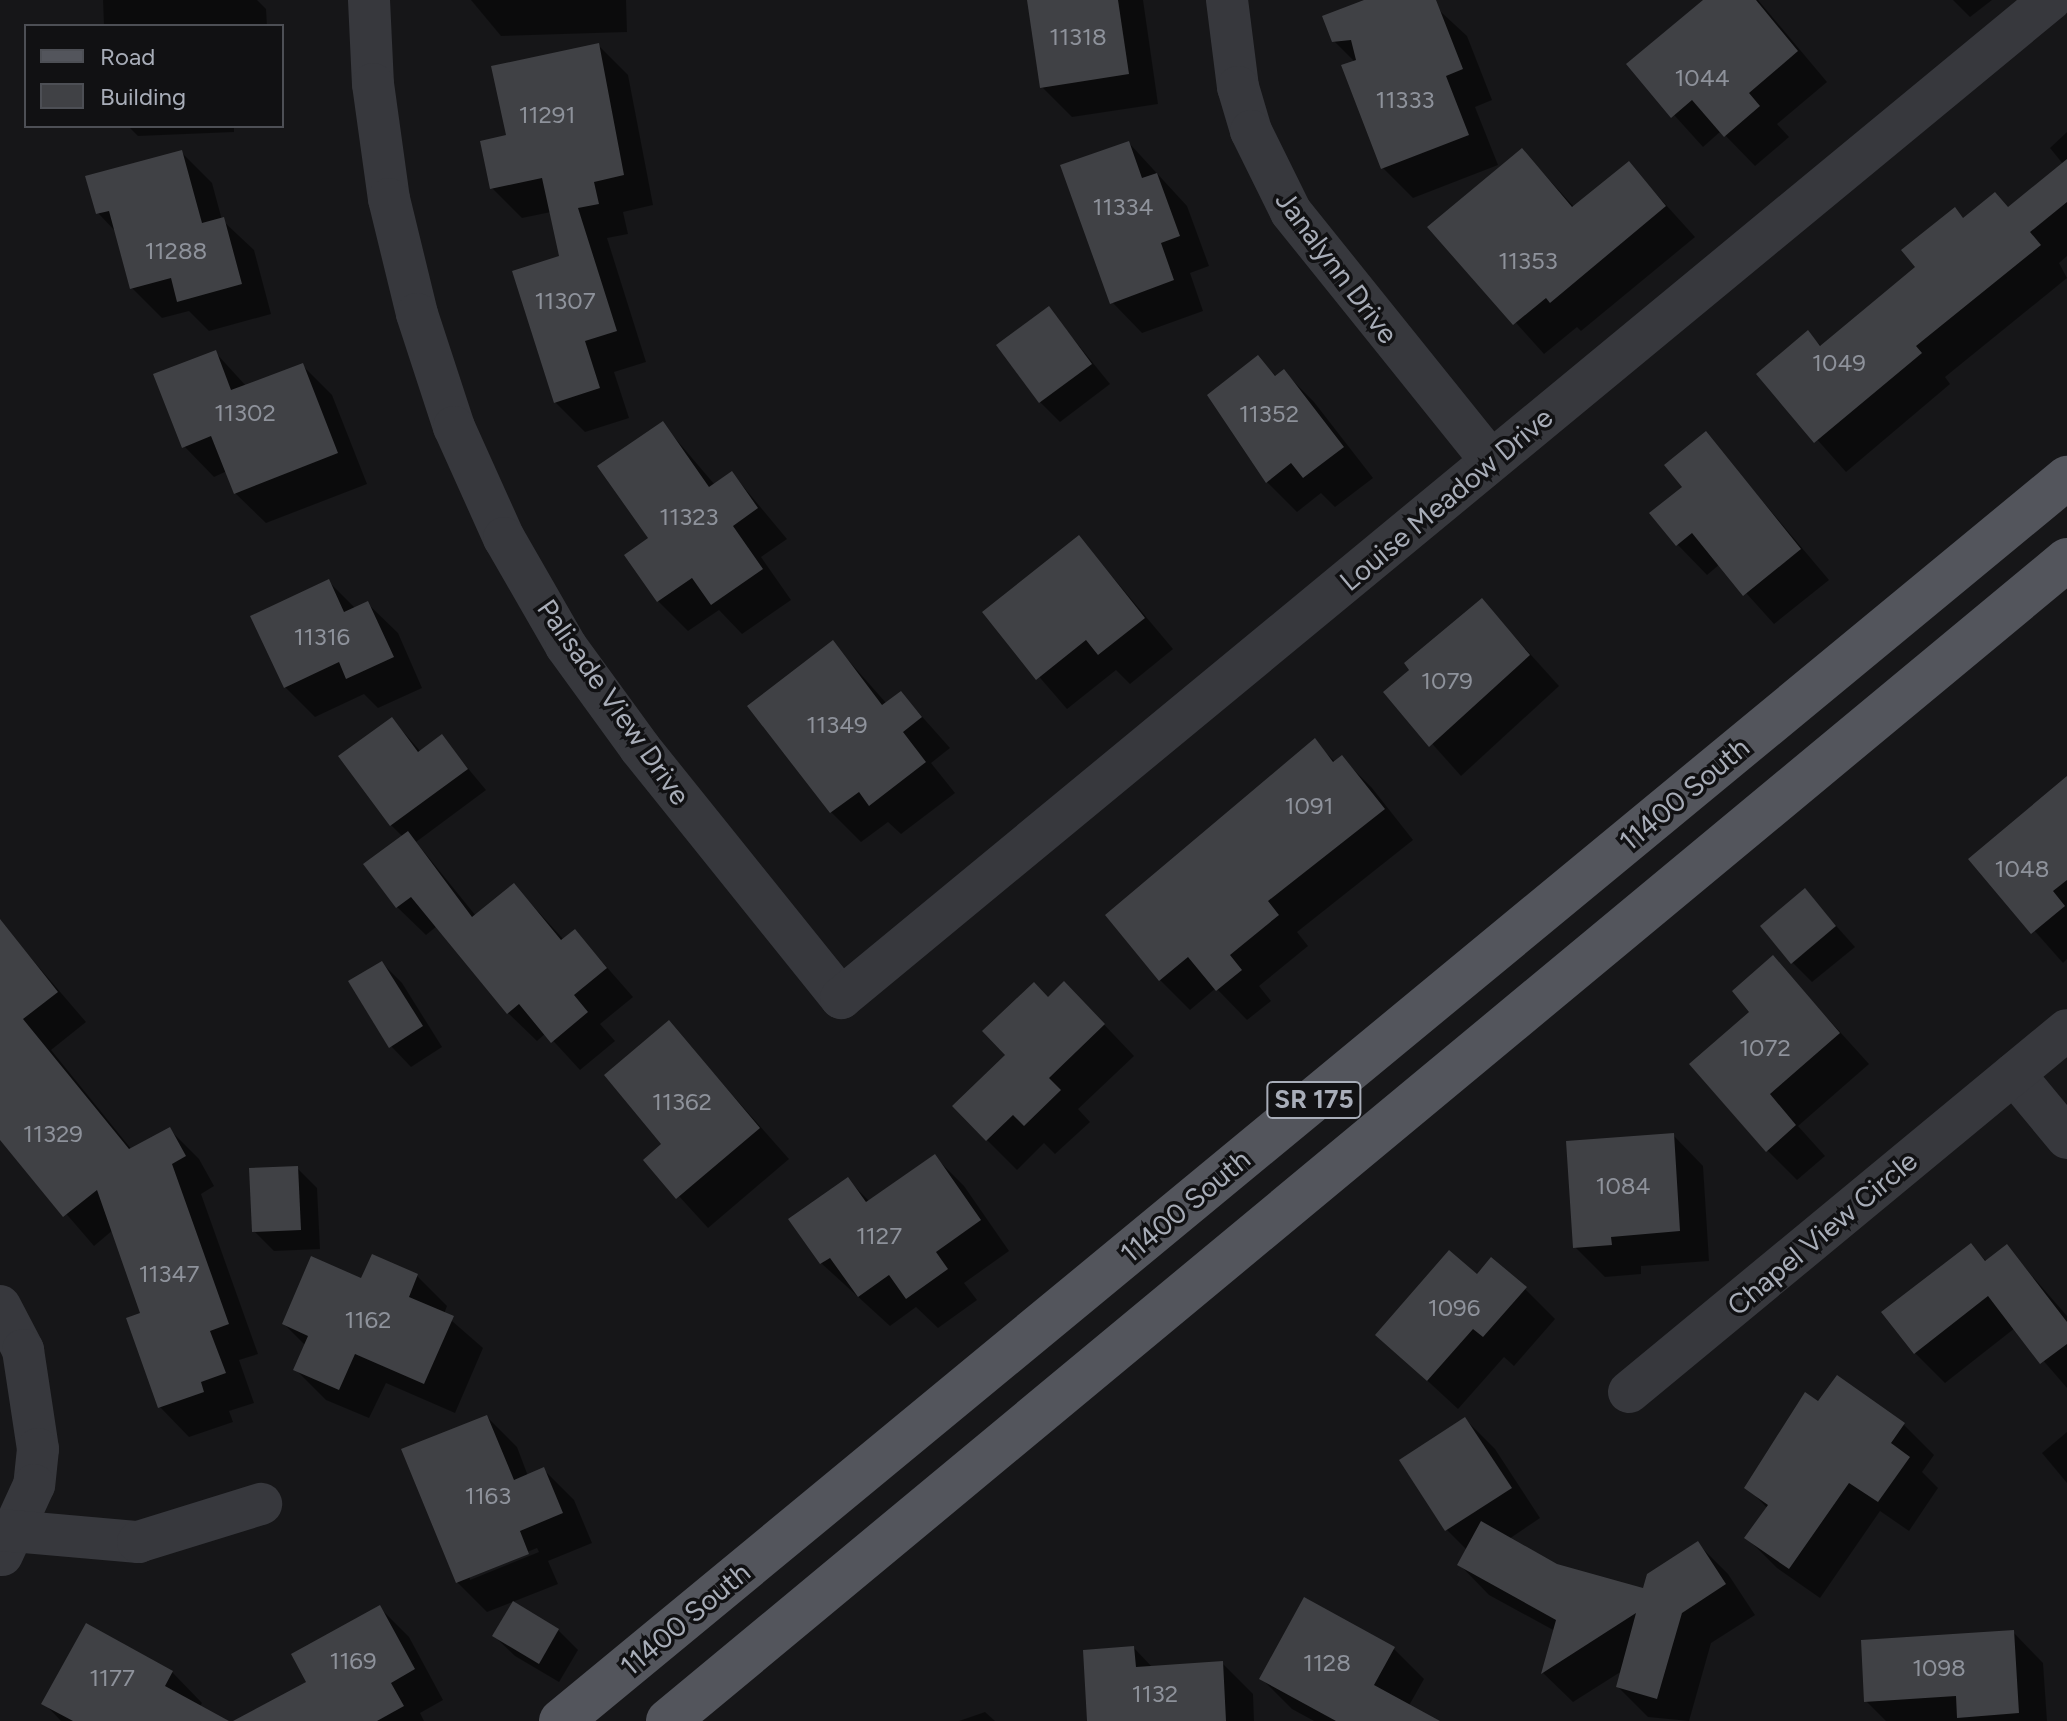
<!DOCTYPE html>
<style>
body{margin:0}
#map{position:relative;width:2067px;height:1721px;overflow:hidden;background:#161618;font-family:Figtree,sans-serif}
div>[style]{position:absolute}
[style*='--x']{left:calc(var(--x)*1px);top:calc(var(--y)*1px);width:calc(var(--w)*1px);rotate:calc(var(--a)*1deg)}
.shadow>*{inset:0;background:#0007}
.building>*{inset:0;background:#404145}
.street>*{height:42px;margin:-21px;padding:0 21px;transform-origin:21px;border-radius:21px;background:#37383d}
.primary>*{height:44px;margin:-22px;padding:0 22px;transform-origin:22px;border-radius:22px;background:#53555c}
span{translate:-50% -50%;white-space:nowrap;text-align:center;line-height:1.15;-webkit-text-stroke:7px #111113;paint-order:stroke}
.number-label{font-size:24px;color:#8e929b}
.number-label span{-webkit-text-stroke-width:0}
.shield-label span{padding:2px 6px;background:#111113;border:2px solid;border-radius:6px;-webkit-text-stroke-width:0}
.shield-label{font-size:26px;color:#a8adb8;font-weight:700}
.street-label{font-size:28px;color:#a8adb8}
.legend{position:absolute;left:24px;top:24px;width:260px;height:104px;box-sizing:border-box;background:#111113;border:2px solid #4d4f55;margin:0;padding:10px 14px;list-style:none;font-size:24px;color:#a8adb8}
.legend li{display:flex;align-items:center;gap:16px;height:40px}
.legend b{width:40px;border:2px solid #4d4f55}
</style>
<div id="map">
<div class="shadow">
<div style="clip-path:polygon(103px 0,257px 0,266px 9px,267px 26px,104px 26px)"></div>
<div style="clip-path:polygon(471px 0,626px 0,627px 32px,501px 36px)"></div>
<div style="clip-path:polygon(1029px 0,1143px 0,1158px 104px,1072px 117px,1042px 87px)"></div>
<div style="clip-path:polygon(1369px 0,1428px 0,1467px 36px,1492px 100px,1475px 107px,1498px 165px,1413px 198px,1383px 168px,1355px 62px,1334px 41px)"></div>
<div style="clip-path:polygon(1706px 0,1758px 0,1827px 82px,1777px 124px,1789px 137px,1755px 166px,1721px 131px,1703px 147px,1629px 65px)"></div>
<div style="clip-path:polygon(1953px 0,1992px 0,1970px 17px)"></div>
<div style="clip-path:polygon(598px 45px,628px 75px,653px 205px,623px 212px,628px 234px,607px 238px,646px 362px,614px 372px,629px 418px,585px 432px,555px 402px,561px 257px,551px 212px,522px 218px,492px 188px,508px 136px)"></div>
<div style="clip-path:polygon(128px 126px,234px 126px,234px 132px,138px 136px)"></div>
<div style="clip-path:polygon(2067px 132px,2067px 256px,2059px 263px,2067px 278px,1945px 377px,1950px 384px,1846px 472px,1759px 374px,1808px 333px,1822px 347px,1917px 267px,1964px 219px,2009px 208px,2063px 164px,2050px 148px)"></div>
<div style="clip-path:polygon(1129px 143px,1187px 206px,1209px 266px,1190px 273px,1203px 311px,1142px 333px,1112px 302px)"></div>
<div style="clip-path:polygon(1522px 150px,1575px 208px,1628px 163px,1695px 237px,1581px 331px,1577px 327px,1544px 354px,1430px 227px)"></div>
<div style="clip-path:polygon(182px 153px,212px 183px,222px 220px,254px 250px,271px 314px,209px 331px,189px 311px,162px 318px,132px 288px,117px 233px,98px 213px)"></div>
<div style="clip-path:polygon(1049px 309px,1110px 384px,1060px 422px,1040px 402px)"></div>
<div style="clip-path:polygon(215px 352px,247px 387px,302px 365px,332px 395px,367px 484px,266px 523px,235px 493px,227px 471px,214px 477px,184px 446px)"></div>
<div style="clip-path:polygon(1258px 358px,1277px 377px,1284px 372px,1314px 402px,1373px 478px,1335px 507px,1321px 493px,1297px 512px,1267px 482px)"></div>
<div style="clip-path:polygon(663px 424px,715px 485px,732px 473px,787px 539px,761px 557px,791px 600px,742px 634px,719px 610px,688px 631px,658px 601px,650px 539px)"></div>
<div style="clip-path:polygon(1706px 434px,1829px 580px,1774px 624px,1720px 564px,1707px 575px,1677px 544px,1685px 487px)"></div>
<div style="clip-path:polygon(1079px 537px,1173px 649px,1130px 684px,1116px 670px,1067px 709px,984px 613px)"></div>
<div style="clip-path:polygon(329px 582px,356px 609px,367px 603px,398px 633px,422px 688px,378px 708px,364px 694px,315px 717px,285px 687px)"></div>
<div style="clip-path:polygon(1482px 601px,1559px 686px,1461px 776px,1386px 692px)"></div>
<div style="clip-path:polygon(833px 643px,887px 704px,901px 693px,950px 748px,931px 763px,955px 793px,901px 834px,888px 822px,861px 842px,831px 812px,750px 706px)"></div>
<div style="clip-path:polygon(392px 719px,421px 752px,441px 736px,486px 790px,416px 842px,476px 916px,514px 885px,564px 940px,575px 931px,633px 997px,600px 1024px,615px 1041px,580px 1070px,546px 1033px,537px 1041px,508px 1013px,437px 926px,426px 935px,397px 907px,403px 837px,391px 825px)"></div>
<div style="clip-path:polygon(1314px 741px,1336px 763px,1342px 758px,1372px 788px,1413px 840px,1297px 932px,1308px 946px,1259px 986px,1271px 1001px,1247px 1020px,1216px 988px,1190px 1010px,1160px 980px)"></div>
<div style="clip-path:polygon(2067px 790px,2067px 959px,2063px 963px,1971px 859px)"></div>
<div style="clip-path:polygon(1805px 891px,1855px 947px,1812px 982px,1792px 962px)"></div>
<div style="clip-path:polygon(0 922px,86px 1022px,51px 1050px,132px 1150px,169px 1129px,199px 1159px,214px 1186px,201px 1194px,258px 1354px,239px 1360px,254px 1403px,229px 1411px,233px 1422px,189px 1437px,160px 1407px,143px 1314px,113px 1230px,94px 1246px,0 1137px)"></div>
<div style="clip-path:polygon(1773px 958px,1869px 1064px,1798px 1126px,1825px 1156px,1797px 1180px,1767px 1150px,1752px 1012px)"></div>
<div style="clip-path:polygon(382px 963px,402px 983px,442px 1047px,411px 1067px,391px 1046px)"></div>
<div style="clip-path:polygon(1048px 999px,1094px 1014px,1134px 1056px,1078px 1109px,1090px 1122px,1055px 1154px,1044px 1143px,1017px 1170px,987px 1140px,1008px 1055px)"></div>
<div style="clip-path:polygon(669px 1023px,789px 1159px,708px 1228px,646px 1160px,664px 1144px)"></div>
<div style="clip-path:polygon(1673px 1135px,1703px 1166px,1709px 1261px,1641px 1266px,1641px 1274px,1605px 1277px,1575px 1247px)"></div>
<div style="clip-path:polygon(934px 1156px,964px 1186px,1009px 1251px,964px 1283px,977px 1300px,938px 1328px,916px 1307px,890px 1326px,821px 1263px,848px 1180px,870px 1202px)"></div>
<div style="clip-path:polygon(297px 1168px,317px 1188px,320px 1249px,274px 1251px,254px 1231px)"></div>
<div style="clip-path:polygon(1970px 1245px,1987px 1262px,2006px 1246px,2067px 1316px,2067px 1388px,2015px 1328px,1945px 1383px,1915px 1353px)"></div>
<div style="clip-path:polygon(417px 1276px,447px 1306px,444px 1314px,483px 1348px,455px 1413px,386px 1383px,369px 1418px,326px 1400px,296px 1370px,306px 1346px,284px 1324px,362px 1281px)"></div>
<div style="clip-path:polygon(1477px 1277px,1525px 1289px,1555px 1319px,1514px 1366px,1504px 1357px,1458px 1409px,1378px 1335px)"></div>
<div style="clip-path:polygon(1837px 1378px,1904px 1425px,1934px 1455px,1922px 1472px,1938px 1488px,1909px 1531px,1880px 1511px,1820px 1598px,1777px 1568px,1747px 1538px,1768px 1509px,1747px 1487px)"></div>
<div style="clip-path:polygon(evenodd,487px 1417px,517px 1447px,528px 1476px,544px 1470px,574px 1500px,592px 1543px,548px 1561px,558px 1584px,487px 1612px,457px 1582px,487px 1417px,537px 1548px,539px 1552px,470px 1580px,470px 1575px,537px 1548px)"></div>
<div style="clip-path:polygon(1465px 1419px,1495px 1449px,1540px 1518px,1509px 1539px,1556px 1566px,1644px 1590px,1698px 1544px,1728px 1574px,1755px 1615px,1711px 1643px,1689px 1721px,1648px 1717px,1618px 1687px,1622px 1671px,1573px 1702px,1543px 1673px,1555px 1631px,1489px 1595px,1459px 1564px,1467px 1550px,1446px 1529px)"></div>
<div style="clip-path:polygon(2067px 1432px,2067px 1483px,2042px 1453px)"></div>
<div style="clip-path:polygon(379px 1607px,409px 1637px,443px 1700px,420px 1713px,424px 1721px,268px 1721px)"></div>
<div style="clip-path:polygon(558px 1630px,578px 1650px,559px 1682px,515px 1656px,494px 1636px)"></div>
<div style="clip-path:polygon(2013px 1632px,2043px 1663px,2047px 1721px,1886px 1721px,1866px 1701px)"></div>
<div style="clip-path:polygon(1134px 1648px,1153px 1668px,1222px 1663px,1253px 1694px,1254px 1721px,1089px 1721px)"></div>
<div style="clip-path:polygon(1394px 1649px,1424px 1679px,1407px 1709px,1419px 1721px,1314px 1721px,1292px 1709px,1262px 1679px)"></div>
<div style="clip-path:polygon(172px 1672px,202px 1703px,198px 1710px,209px 1721px,61px 1721px,44px 1703px)"></div>
<div style="clip-path:polygon(985px 1712px,995px 1721px,959px 1721px)"></div>
</div>
<div class="building">
<div style="clip-path:polygon(1027px 0,1118px 0,1129px 74px,1040px 88px)"></div>
<div style="clip-path:polygon(1364px 0,1436px 0,1463px 69px,1446px 76px,1469px 135px,1381px 169px,1341px 65px,1356px 60px,1351px 40px,1332px 42px,1322px 16px)"></div>
<div style="clip-path:polygon(1703px 0,1756px 0,1798px 51px,1749px 93px,1760px 106px,1724px 137px,1692px 100px,1671px 118px,1626px 64px)"></div>
<div style="clip-path:polygon(599px 43px,624px 175px,594px 182px,599px 204px,578px 208px,617px 331px,585px 341px,600px 388px,554px 403px,512px 271px,559px 256px,542px 178px,490px 189px,480px 141px,506px 135px,491px 66px)"></div>
<div style="clip-path:polygon(1129px 141px,1142px 178px,1157px 173px,1180px 236px,1161px 243px,1174px 280px,1110px 304px,1060px 165px)"></div>
<div style="clip-path:polygon(1522px 148px,1572px 207px,1629px 161px,1666px 206px,1550px 303px,1546px 298px,1513px 325px,1427px 227px)"></div>
<div style="clip-path:polygon(182px 150px,202px 223px,224px 217px,242px 284px,177px 302px,171px 278px,130px 289px,109px 211px,96px 214px,85px 176px)"></div>
<div style="clip-path:polygon(2067px 159px,2067px 202px,2030px 232px,2041px 245px,1916px 346px,1922px 353px,1814px 443px,1756px 374px,1808px 330px,1820px 346px,1915px 267px,1901px 250px,1955px 207px,1963px 218px,1995px 192px,2008px 207px)"></div>
<div style="clip-path:polygon(1049px 306px,1092px 364px,1039px 403px,996px 345px)"></div>
<div style="clip-path:polygon(216px 350px,231px 390px,303px 363px,338px 453px,234px 494px,211px 436px,182px 448px,153px 374px)"></div>
<div style="clip-path:polygon(1258px 355px,1275px 376px,1284px 369px,1344px 447px,1303px 478px,1291px 463px,1266px 483px,1207px 395px)"></div>
<div style="clip-path:polygon(663px 421px,709px 487px,732px 471px,758px 508px,733px 526px,763px 569px,711px 605px,692px 578px,657px 602px,624px 555px,648px 538px,597px 466px)"></div>
<div style="clip-path:polygon(1706px 431px,1801px 549px,1743px 596px,1692px 533px,1676px 546px,1649px 513px,1682px 487px,1664px 465px)"></div>
<div style="clip-path:polygon(1079px 535px,1145px 618px,1098px 655px,1086px 640px,1036px 680px,982px 612px)"></div>
<div style="clip-path:polygon(329px 579px,344px 612px,368px 601px,394px 657px,346px 679px,339px 662px,284px 688px,250px 616px)"></div>
<div style="clip-path:polygon(1482px 598px,1530px 655px,1429px 747px,1383px 692px,1409px 670px,1404px 663px)"></div>
<div style="clip-path:polygon(833px 640px,882px 705px,901px 691px,922px 717px,903px 732px,926px 762px,869px 806px,859px 792px,830px 813px,747px 706px)"></div>
<div style="clip-path:polygon(392px 717px,418px 752px,442px 734px,468px 769px,390px 826px,338px 756px)"></div>
<div style="clip-path:polygon(1315px 738px,1333px 762px,1342px 755px,1385px 809px,1268px 901px,1279px 915px,1230px 955px,1242px 970px,1216px 991px,1188px 957px,1159px 981px,1105px 915px)"></div>
<div style="clip-path:polygon(2067px 776px,2067px 880px,2053px 891px,2065px 906px,2031px 934px,1968px 859px)"></div>
<div style="clip-path:polygon(408px 831px,472px 917px,514px 883px,561px 940px,575px 929px,607px 968px,574px 995px,588px 1012px,551px 1043px,519px 1004px,507px 1014px,411px 897px,396px 908px,363px 864px)"></div>
<div style="clip-path:polygon(1805px 888px,1836px 926px,1791px 964px,1760px 926px)"></div>
<div style="clip-path:polygon(0 919px,58px 992px,23px 1019px,129px 1149px,170px 1127px,186px 1156px,172px 1164px,229px 1324px,210px 1331px,226px 1373px,201px 1382px,204px 1392px,158px 1408px,126px 1318px,140px 1313px,97px 1190px,63px 1217px,0 1140px)"></div>
<div style="clip-path:polygon(1773px 955px,1840px 1033px,1770px 1094px,1796px 1125px,1766px 1152px,1689px 1064px,1749px 1012px,1732px 991px)"></div>
<div style="clip-path:polygon(382px 961px,423px 1026px,389px 1048px,348px 981px)"></div>
<div style="clip-path:polygon(1064px 981px,1105px 1024px,1049px 1078px,1061px 1090px,1024px 1126px,1013px 1115px,986px 1141px,952px 1106px,1005px 1055px,982px 1031px,1034px 982px,1048px 997px)"></div>
<div style="clip-path:polygon(669px 1020px,760px 1128px,676px 1199px,643px 1160px,661px 1144px,604px 1075px)"></div>
<div style="clip-path:polygon(1674px 1133px,1680px 1231px,1611px 1237px,1612px 1245px,1573px 1248px,1566px 1141px)"></div>
<div style="clip-path:polygon(935px 1154px,981px 1220px,936px 1252px,948px 1269px,906px 1299px,889px 1275px,858px 1297px,830px 1258px,820px 1264px,788px 1219px,848px 1177px,866px 1202px)"></div>
<div style="clip-path:polygon(298px 1166px,301px 1230px,252px 1232px,249px 1168px)"></div>
<div style="clip-path:polygon(1971px 1243px,1985px 1261px,2007px 1244px,2067px 1322px,2067px 1344px,2040px 1364px,1988px 1296px,1914px 1354px,1881px 1312px)"></div>
<div style="clip-path:polygon(1449px 1250px,1477px 1274px,1491px 1257px,1527px 1287px,1483px 1337px,1473px 1329px,1427px 1381px,1375px 1335px)"></div>
<div style="clip-path:polygon(372px 1254px,418px 1274px,409px 1297px,454px 1316px,424px 1384px,355px 1354px,339px 1390px,293px 1370px,308px 1336px,282px 1324px,311px 1256px,361px 1278px)"></div>
<div style="clip-path:polygon(1837px 1375px,1905px 1423px,1891px 1443px,1910px 1457px,1878px 1502px,1849px 1483px,1789px 1569px,1744px 1538px,1768px 1505px,1744px 1488px,1805px 1392px,1818px 1401px)"></div>
<div style="clip-path:polygon(487px 1415px,514px 1480px,544px 1467px,563px 1513px,520px 1531px,529px 1554px,456px 1583px,401px 1449px)"></div>
<div style="clip-path:polygon(1465px 1417px,1512px 1488px,1445px 1531px,1399px 1460px)"></div>
<div style="clip-path:polygon(1481px 1521px,1557px 1564px,1643px 1588px,1647px 1574px,1698px 1541px,1726px 1584px,1682px 1613px,1657px 1699px,1616px 1687px,1636px 1613px,1541px 1674px,1556px 1620px,1457px 1565px)"></div>
<div style="clip-path:polygon(1304px 1597px,1395px 1647px,1374px 1685px,1440px 1721px,1336px 1721px,1259px 1679px)"></div>
<div style="clip-path:polygon(513px 1601px,559px 1629px,539px 1664px,492px 1636px)"></div>
<div style="clip-path:polygon(380px 1605px,415px 1669px,391px 1683px,404px 1706px,377px 1721px,233px 1721px,306px 1682px,291px 1654px)"></div>
<div style="clip-path:polygon(86px 1623px,173px 1671px,165px 1686px,229px 1721px,73px 1721px,41px 1704px)"></div>
<div style="clip-path:polygon(2014px 1630px,2019px 1713px,1957px 1718px,1956px 1696px,1864px 1702px,1861px 1640px)"></div>
<div style="clip-path:polygon(1134px 1646px,1136px 1667px,1223px 1661px,1226px 1721px,1087px 1721px,1083px 1650px)"></div>
</div>
<div class="street">
<div style="--x:369;--y:0;--w:84;--a:87.3"></div>
<div style="--x:373;--y:84;--w:116;--a:82.1"></div>
<div style="--x:389;--y:199;--w:118;--a:76.3"></div>
<div style="--x:417;--y:314;--w:119;--a:71.9"></div>
<div style="--x:454;--y:427;--w:122;--a:65.8"></div>
<div style="--x:504;--y:538;--w:125;--a:60.1"></div>
<div style="--x:566;--y:646;--w:126;--a:54"></div>
<div style="--x:640;--y:748;--w:321;--a:51.2"></div>
<div style="--x:841;--y:998;--w:1568;--a:-39.54"></div>
<div style="--x:1227;--y:0;--w:88;--a:82.8"></div>
<div style="--x:1238;--y:87;--w:46;--a:73.5"></div>
<div style="--x:1251;--y:131;--w:90;--a:63.7"></div>
<div style="--x:1291;--y:212;--w:319;--a:51.2"></div>
<div style="--x:2014;--y:1074;--w:83;--a:50.4"></div>
<div style="--x:0;--y:1306;--w:50;--a:62.4"></div>
<div style="--x:23;--y:1350;--w:100;--a:81.4"></div>
<div style="--x:38;--y:1449;--w:36;--a:96"></div>
<div style="--x:34;--y:1485;--w:77;--a:114.6"></div>
<div style="--x:1629;--y:1392;--w:568;--a:-39.57"></div>
<div style="--x:0;--y:1530;--w:139;--a:5"></div>
<div style="--x:138;--y:1542;--w:129;--a:-17.2"></div>
</div>
<div class="primary">
<div style="--x:561;--y:1721;--w:1953;--a:-39.54"></div>
<div style="--x:668;--y:1721;--w:1818;--a:-39.69"></div>
</div>
<div class="number-label">
<span style="left:1078px;top:37px">11318</span>
<span style="left:1702px;top:78px">1044</span>
<span style="left:1405px;top:100px">11333</span>
<span style="left:547px;top:115px">11291</span>
<span style="left:1123px;top:207px">11334</span>
<span style="left:176px;top:251px">11288</span>
<span style="left:1528px;top:261px">11353</span>
<span style="left:565px;top:301px">11307</span>
<span style="left:1839px;top:363px">1049</span>
<span style="left:245px;top:413px">11302</span>
<span style="left:1269px;top:414px">11352</span>
<span style="left:689px;top:517px">11323</span>
<span style="left:322px;top:637px">11316</span>
<span style="left:1447px;top:681px">1079</span>
<span style="left:837px;top:725px">11349</span>
<span style="left:1309px;top:806px">1091</span>
<span style="left:2022px;top:869px">1048</span>
<span style="left:1765px;top:1048px">1072</span>
<span style="left:682px;top:1102px">11362</span>
<span style="left:53px;top:1134px">11329</span>
<span style="left:1623px;top:1186px">1084</span>
<span style="left:879px;top:1236px">1127</span>
<span style="left:169px;top:1274px">11347</span>
<span style="left:1454px;top:1308px">1096</span>
<span style="left:368px;top:1320px">1162</span>
<span style="left:488px;top:1496px">1163</span>
<span style="left:353px;top:1661px">1169</span>
<span style="left:1327px;top:1663px">1128</span>
<span style="left:1939px;top:1668px">1098</span>
<span style="left:112px;top:1678px">1177</span>
<span style="left:1155px;top:1694px">1132</span>
</div>
<div class="shield-label">
<span style="left:1314px;top:1100px">SR 175</span>
</div>
<div class="street-label">
<span style="left:1337px;top:267px;rotate:53deg">Janalynn Drive</span>
<span style="left:1446px;top:499px;rotate:-40deg">Louise Meadow Drive</span>
<span style="left:614px;top:702px;rotate:55deg">Palisade View Drive</span>
<span style="left:1684px;top:794px;rotate:-40deg">11400 South</span>
<span style="left:1185px;top:1206px;rotate:-40deg">11400 South</span>
<span style="left:1822px;top:1233px;rotate:-40deg">Chapel View Circle</span>
<span style="left:685px;top:1619px;rotate:-40deg">11400 South</span>
</div>
<ul class="legend">
<li><b style="height:10px;background:#53555c"></b>Road</li>
<li><b style="height:22px;background:#404145"></b>Building</li>
</ul>
</div>
